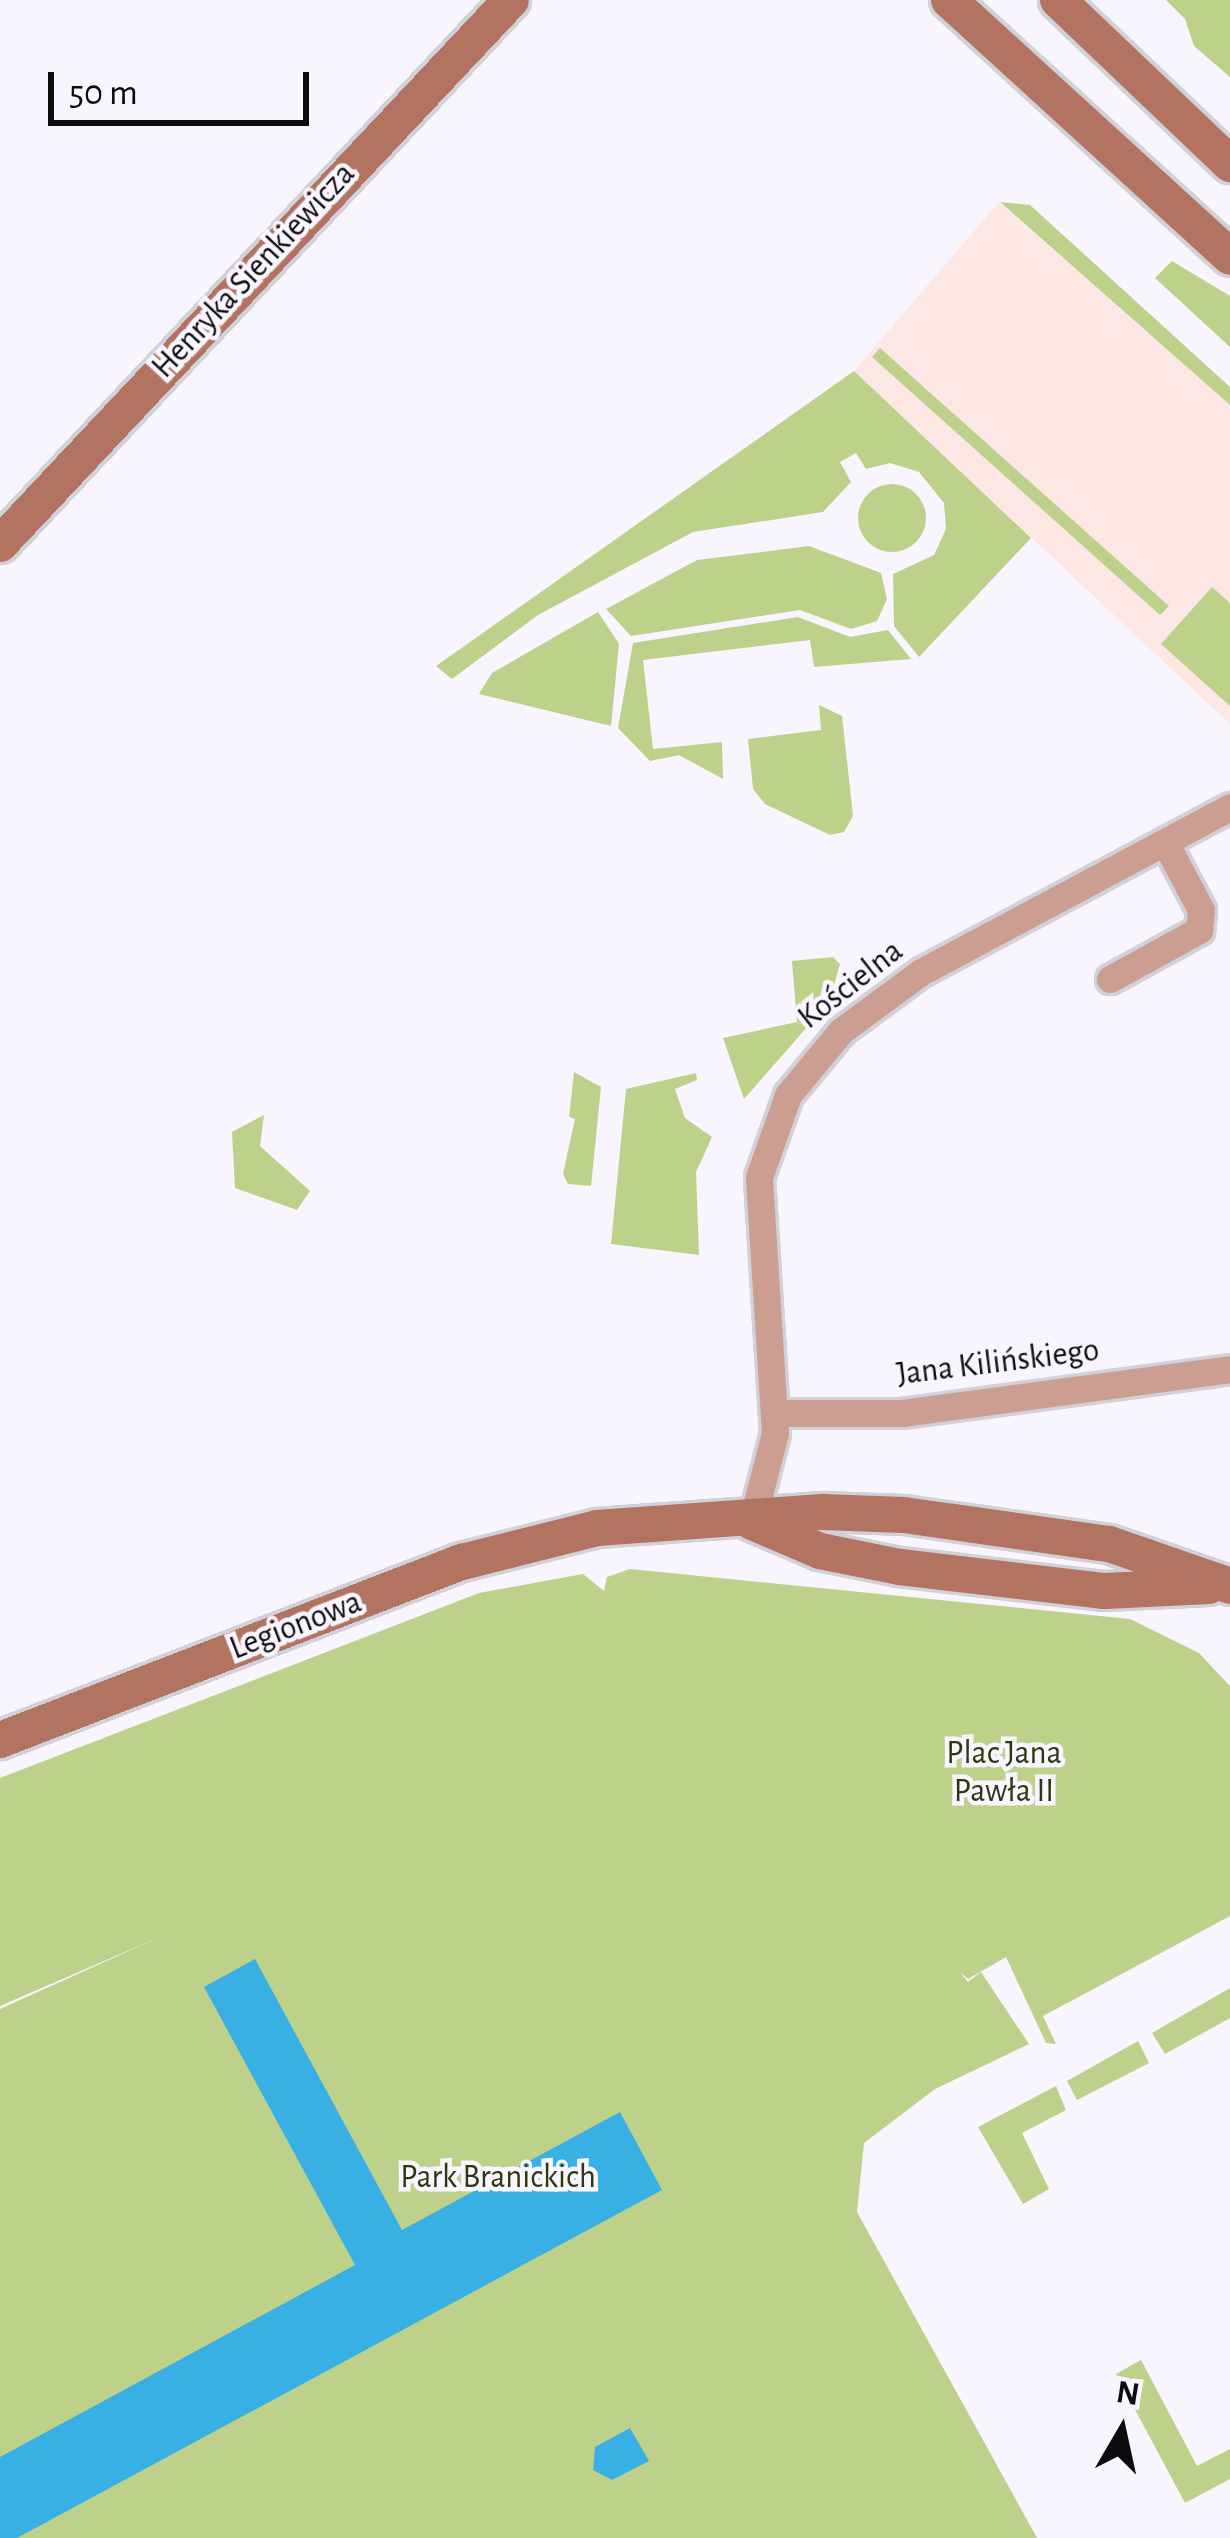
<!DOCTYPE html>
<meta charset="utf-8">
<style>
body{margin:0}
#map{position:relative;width:1230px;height:2538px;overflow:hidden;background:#f8f5fe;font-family:"Alegreya Sans",sans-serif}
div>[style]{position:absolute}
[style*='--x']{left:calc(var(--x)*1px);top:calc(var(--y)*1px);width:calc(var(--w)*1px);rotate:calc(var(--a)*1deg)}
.education>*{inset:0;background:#fde7e5}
.green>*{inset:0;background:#bdd18a}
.round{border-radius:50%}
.water>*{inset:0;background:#39b0e3}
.roads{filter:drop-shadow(3px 0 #d2d0d8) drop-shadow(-3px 0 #d2d0d8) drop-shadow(0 3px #d2d0d8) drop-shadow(0 -3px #d2d0d8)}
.street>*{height:27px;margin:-13.5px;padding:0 13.5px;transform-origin:13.5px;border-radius:13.5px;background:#cb9e91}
.secondary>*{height:36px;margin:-18px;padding:0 18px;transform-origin:18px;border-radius:18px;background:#b27360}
span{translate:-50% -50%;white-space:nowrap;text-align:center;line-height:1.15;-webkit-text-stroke:9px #f8f5fe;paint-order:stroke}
.street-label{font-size:33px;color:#0c0b0e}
.park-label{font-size:33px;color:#2e380f}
.north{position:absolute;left:1062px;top:2370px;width:120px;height:120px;-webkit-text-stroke:9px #f8f5fe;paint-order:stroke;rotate:9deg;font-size:33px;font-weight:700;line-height:48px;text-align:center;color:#0c0b0e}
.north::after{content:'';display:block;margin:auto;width:42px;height:54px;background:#0c0b0e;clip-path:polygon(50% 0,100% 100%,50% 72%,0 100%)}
.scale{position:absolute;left:48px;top:72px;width:261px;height:54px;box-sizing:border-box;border:6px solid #0c0b0e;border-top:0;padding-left:15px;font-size:36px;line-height:42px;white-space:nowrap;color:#0c0b0e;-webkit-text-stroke:9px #f8f5fe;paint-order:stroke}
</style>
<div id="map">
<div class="education">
<div style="clip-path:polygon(999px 202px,1230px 405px,1230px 724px,854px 371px)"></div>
</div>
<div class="green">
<div style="clip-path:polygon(1166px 0,1230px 0,1230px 77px,1194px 46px,1185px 19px)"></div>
<div style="clip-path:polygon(1000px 202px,1030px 205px,1230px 387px,1230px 405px)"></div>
<div style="clip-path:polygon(1172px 261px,1230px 296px,1230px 347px,1155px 278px)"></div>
<div style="clip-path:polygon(880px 348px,1169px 606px,1160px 615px,872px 357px)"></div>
<div style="clip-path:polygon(854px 371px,1031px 538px,919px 657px,894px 626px,893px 574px,934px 555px,946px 529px,944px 503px,919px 472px,890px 463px,866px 469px,856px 453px,840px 462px,851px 482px,823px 512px,693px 532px,538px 615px,452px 679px,436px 666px)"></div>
<div class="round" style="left:858px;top:484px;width:68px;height:68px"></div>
<div style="clip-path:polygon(809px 546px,881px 573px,887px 599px,877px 621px,851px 629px,800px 610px,631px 636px,606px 609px,697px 560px)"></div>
<div style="clip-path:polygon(1212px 587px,1230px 603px,1230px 706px,1161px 644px)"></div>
<div style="clip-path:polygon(598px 612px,619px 644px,611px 726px,479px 694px,492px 673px)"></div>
<div style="clip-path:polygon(798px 617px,850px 637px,888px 630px,911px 659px,814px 667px,810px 640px,643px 660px,653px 749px,722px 742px,723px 779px,679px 755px,650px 761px,618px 728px,633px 643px)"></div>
<div style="clip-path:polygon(819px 705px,842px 716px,853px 816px,844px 832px,830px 835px,765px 804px,753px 789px,748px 739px,821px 730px)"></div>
<div style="clip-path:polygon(833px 957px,840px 964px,829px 1002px,744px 1099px,723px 1038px,797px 1022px,792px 961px)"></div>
<div style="clip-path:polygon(574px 1072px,601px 1087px,591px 1186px,568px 1184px,563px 1174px,575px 1119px,569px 1117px)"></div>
<div style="clip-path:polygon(696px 1073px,697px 1080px,675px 1089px,685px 1118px,712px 1137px,696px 1172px,699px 1255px,611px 1244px,626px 1089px)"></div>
<div style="clip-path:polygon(264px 1115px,260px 1146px,310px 1191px,297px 1210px,235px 1188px,232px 1132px)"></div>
<div style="clip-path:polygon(630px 1569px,1130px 1619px,1199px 1653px,1230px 1686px,1230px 1916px,1043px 2016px,1056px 2044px,1046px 2043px,1006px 1957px,968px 1979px,960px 1972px,968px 1982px,981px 1972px,1029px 2044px,935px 2089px,864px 2143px,857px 2212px,1037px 2538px,0 2538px,0 2009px,162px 1936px,0 2006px,0 1778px,479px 1593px,583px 1574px,604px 1591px,607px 1577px)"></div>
<div style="clip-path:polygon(1230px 1988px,1230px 2018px,1165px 2054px,1152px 2033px)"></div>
<div style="clip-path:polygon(1138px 2041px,1149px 2063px,1077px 2100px,1067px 2081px)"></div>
<div style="clip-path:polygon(1056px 2086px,1066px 2110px,1022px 2133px,1049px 2189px,1023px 2204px,978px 2127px)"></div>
<div style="clip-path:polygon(1141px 2360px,1197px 2466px,1230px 2449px,1230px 2479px,1185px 2503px,1116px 2374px)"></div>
</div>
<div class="water">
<div style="clip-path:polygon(255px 1959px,402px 2230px,620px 2112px,662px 2190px,17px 2538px,0 2538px,0 2457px,355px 2265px,204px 1987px)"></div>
<div style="clip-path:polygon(630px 2428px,649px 2461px,612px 2480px,593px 2470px,595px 2447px)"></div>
</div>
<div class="roads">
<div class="street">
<div style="--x:1110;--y:979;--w:102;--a:-28.8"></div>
<div style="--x:1199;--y:930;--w:20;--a:-84"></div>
<div style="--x:1201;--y:910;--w:77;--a:-117.9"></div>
<div style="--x:774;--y:1413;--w:128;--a:0"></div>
<div style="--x:902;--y:1413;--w:331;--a:-7.6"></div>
<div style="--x:752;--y:1522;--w:92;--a:-75.5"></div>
<div style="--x:775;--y:1433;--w:256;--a:-93.6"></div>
<div style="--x:759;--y:1177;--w:87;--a:-70.5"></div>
<div style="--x:788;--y:1095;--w:83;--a:-50.4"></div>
<div style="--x:841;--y:1031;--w:99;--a:-36.4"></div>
<div style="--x:921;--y:972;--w:350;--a:-28.1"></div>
</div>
<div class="secondary">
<div style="--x:949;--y:0;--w:381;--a:42.4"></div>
<div style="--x:1058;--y:0;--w:238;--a:43.6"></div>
<div style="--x:0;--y:544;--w:746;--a:-46.79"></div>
<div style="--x:752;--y:1522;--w:74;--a:23.1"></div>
<div style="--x:820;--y:1551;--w:82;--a:11.3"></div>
<div style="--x:900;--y:1567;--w:206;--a:6.7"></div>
<div style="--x:1105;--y:1591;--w:104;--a:-2.8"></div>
<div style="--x:0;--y:1740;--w:495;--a:-21.1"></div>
<div style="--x:462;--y:1562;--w:139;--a:-14.1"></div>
<div style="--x:597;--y:1528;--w:226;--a:-4.1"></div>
<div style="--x:822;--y:1512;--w:82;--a:2.1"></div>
<div style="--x:904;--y:1515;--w:207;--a:8.1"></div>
<div style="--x:1109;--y:1544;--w:128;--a:19.1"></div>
</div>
</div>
<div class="street-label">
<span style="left:254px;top:271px;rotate:-47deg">Henryka Sienkiewicza</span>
<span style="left:851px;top:985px;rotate:-38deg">Kościelna</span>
<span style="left:998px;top:1363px;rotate:-7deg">Jana Kilińskiego</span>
<span style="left:296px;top:1626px;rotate:-21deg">Legionowa</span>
</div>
<div class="park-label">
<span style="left:1004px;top:1773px">Plac Jana<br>Pawła II</span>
<span style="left:498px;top:2178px">Park Branickich</span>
</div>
<div class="north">N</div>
<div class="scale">50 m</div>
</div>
